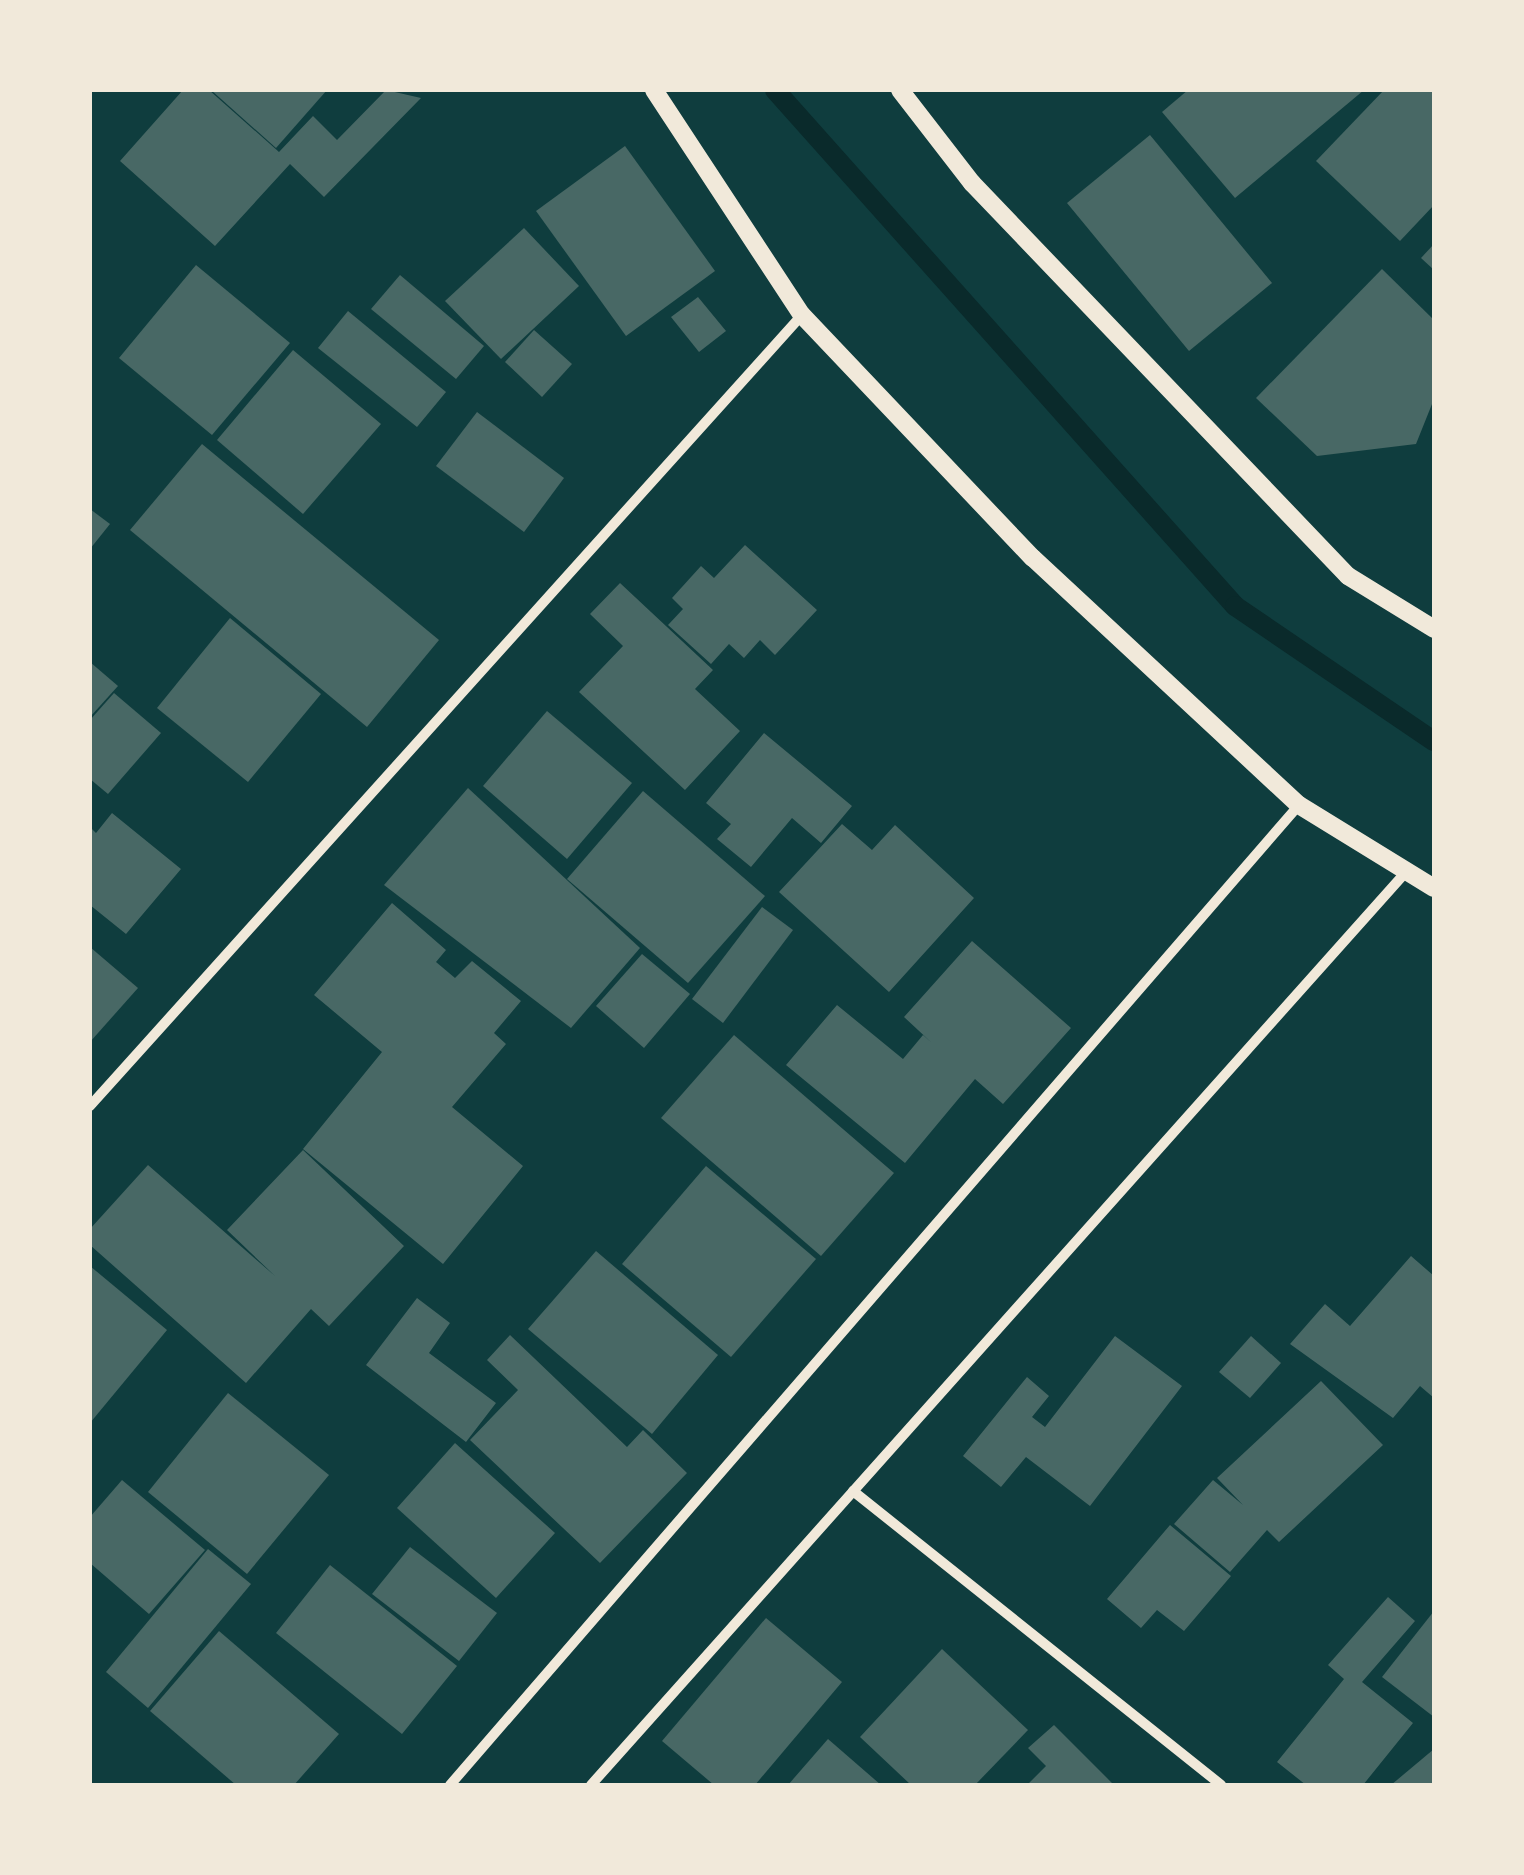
<!DOCTYPE html>
<style>
body{margin:0}
#map{position:relative;width:1524px;height:1875px;overflow:hidden;background:#0f3d3e;font-family:Mulish,sans-serif}
div>[style]{position:absolute}
[style*='--x']{left:calc(var(--x)*1px);top:calc(var(--y)*1px);width:calc(var(--w)*1px);rotate:calc(var(--a)*1deg)}
.stream>*{height:20px;margin:-10px;padding:0 10px;transform-origin:10px;border-radius:10px;background:#0a2a2b}
.building>*{inset:0;background:#486865}
.minor>*{height:10px;margin:-5px;padding:0 5px;transform-origin:5px;border-radius:5px;background:#f1e9da}
.tertiary>*{height:18px;margin:-9px;padding:0 9px;transform-origin:9px;border-radius:9px;background:#f1e9da}
span{translate:-50% -50%;white-space:nowrap;text-align:center;line-height:1.15;-webkit-text-stroke:9px #f1e9da;paint-order:stroke}
.frame{position:absolute;inset:0;border:92px solid #f1e9da;pointer-events:none}
</style>
<div id="map">
<div class="stream">
<div style="--x:775;--y:90;--w:691;--a:48.28"></div>
<div style="--x:1235;--y:606;--w:240;--a:34.2"></div>
</div>
<div class="building">
<div style="clip-path:polygon(183px 90px,209px 90px,279px 152px,313px 116px,337px 140px,386px 90px,421px 98px,324px 197px,290px 164px,215px 246px,120px 161px)"></div>
<div style="clip-path:polygon(211px 90px,327px 90px,276px 148px)"></div>
<div style="clip-path:polygon(1188px 90px,1364px 90px,1235px 198px,1162px 112px)"></div>
<div style="clip-path:polygon(1384px 90px,1434px 90px,1434px 205px,1400px 241px,1316px 161px)"></div>
<div style="clip-path:polygon(1150px 135px,1272px 283px,1189px 351px,1067px 203px)"></div>
<div style="clip-path:polygon(625px 146px,715px 271px,626px 336px,536px 211px)"></div>
<div style="clip-path:polygon(524px 228px,579px 286px,501px 359px,445px 301px)"></div>
<div style="clip-path:polygon(1434px 244px,1434px 270px,1421px 258px)"></div>
<div style="clip-path:polygon(196px 265px,290px 343px,212px 435px,119px 358px)"></div>
<div style="clip-path:polygon(1382px 269px,1434px 320px,1434px 399px,1416px 444px,1317px 456px,1256px 398px)"></div>
<div style="clip-path:polygon(400px 275px,484px 346px,456px 379px,371px 309px)"></div>
<div style="clip-path:polygon(698px 297px,726px 331px,699px 352px,671px 317px)"></div>
<div style="clip-path:polygon(348px 311px,446px 392px,417px 427px,318px 348px)"></div>
<div style="clip-path:polygon(534px 330px,572px 364px,542px 397px,505px 362px)"></div>
<div style="clip-path:polygon(293px 350px,381px 424px,303px 514px,217px 440px)"></div>
<div style="clip-path:polygon(477px 412px,564px 478px,524px 532px,436px 466px)"></div>
<div style="clip-path:polygon(202px 444px,439px 640px,367px 727px,130px 530px)"></div>
<div style="clip-path:polygon(90px 509px,110px 524px,90px 549px)"></div>
<div style="clip-path:polygon(745px 545px,817px 610px,775px 655px,760px 640px,744px 658px,729px 644px,711px 664px,668px 625px,683px 609px,672px 598px,701px 566px,714px 578px)"></div>
<div style="clip-path:polygon(620px 583px,713px 670px,695px 689px,740px 731px,685px 790px,579px 692px,623px 646px,590px 614px)"></div>
<div style="clip-path:polygon(230px 618px,321px 694px,248px 782px,157px 708px)"></div>
<div style="clip-path:polygon(90px 662px,118px 686px,90px 717px)"></div>
<div style="clip-path:polygon(114px 693px,161px 733px,108px 794px,90px 779px,90px 720px)"></div>
<div style="clip-path:polygon(547px 711px,632px 783px,567px 859px,483px 786px)"></div>
<div style="clip-path:polygon(764px 733px,852px 806px,821px 843px,792px 818px,751px 867px,717px 839px,731px 824px,706px 803px)"></div>
<div style="clip-path:polygon(468px 788px,640px 948px,571px 1028px,384px 885px)"></div>
<div style="clip-path:polygon(643px 791px,765px 896px,688px 983px,567px 879px)"></div>
<div style="clip-path:polygon(112px 813px,181px 869px,126px 934px,90px 905px,90px 827px,96px 833px)"></div>
<div style="clip-path:polygon(842px 824px,872px 850px,895px 825px,974px 898px,889px 992px,779px 892px)"></div>
<div style="clip-path:polygon(392px 903px,446px 950px,436px 962px,455px 978px,472px 961px,521px 1001px,494px 1033px,506px 1044px,452px 1107px,523px 1166px,443px 1264px,303px 1149px,382px 1052px,314px 995px)"></div>
<div style="clip-path:polygon(762px 907px,793px 930px,723px 1023px,692px 999px)"></div>
<div style="clip-path:polygon(972px 941px,1071px 1028px,1003px 1104px,975px 1079px,905px 1163px,786px 1065px,837px 1005px,903px 1059px,923px 1035px,932px 1043px,904px 1017px)"></div>
<div style="clip-path:polygon(90px 947px,138px 988px,90px 1042px)"></div>
<div style="clip-path:polygon(642px 954px,690px 994px,644px 1048px,596px 1006px)"></div>
<div style="clip-path:polygon(734px 1035px,894px 1173px,821px 1256px,661px 1118px)"></div>
<div style="clip-path:polygon(303px 1150px,404px 1246px,329px 1326px,311px 1309px,246px 1383px,90px 1245px,90px 1229px,148px 1165px,275px 1276px,227px 1230px)"></div>
<div style="clip-path:polygon(706px 1166px,816px 1259px,731px 1357px,622px 1264px)"></div>
<div style="clip-path:polygon(596px 1251px,718px 1355px,652px 1434px,528px 1329px)"></div>
<div style="clip-path:polygon(1411px 1256px,1434px 1276px,1434px 1398px,1420px 1386px,1393px 1418px,1290px 1344px,1325px 1304px,1350px 1326px)"></div>
<div style="clip-path:polygon(90px 1266px,167px 1330px,90px 1423px)"></div>
<div style="clip-path:polygon(417px 1298px,450px 1323px,429px 1353px,496px 1403px,466px 1442px,366px 1365px)"></div>
<div style="clip-path:polygon(510px 1335px,627px 1447px,643px 1430px,687px 1473px,600px 1563px,470px 1440px,518px 1390px,487px 1360px)"></div>
<div style="clip-path:polygon(1115px 1336px,1182px 1386px,1090px 1506px,1026px 1457px,1001px 1487px,963px 1456px,1027px 1377px,1049px 1396px,1032px 1417px,1045px 1427px)"></div>
<div style="clip-path:polygon(1251px 1336px,1281px 1363px,1250px 1398px,1219px 1372px)"></div>
<div style="clip-path:polygon(1321px 1381px,1383px 1445px,1279px 1542px,1267px 1530px,1230px 1572px,1174px 1524px,1213px 1480px,1243px 1505px,1217px 1478px)"></div>
<div style="clip-path:polygon(228px 1393px,329px 1475px,247px 1574px,148px 1492px)"></div>
<div style="clip-path:polygon(455px 1443px,555px 1533px,496px 1598px,397px 1508px)"></div>
<div style="clip-path:polygon(122px 1480px,205px 1550px,149px 1614px,90px 1563px,90px 1517px)"></div>
<div style="clip-path:polygon(1170px 1525px,1231px 1576px,1184px 1631px,1157px 1610px,1141px 1628px,1107px 1599px)"></div>
<div style="clip-path:polygon(410px 1547px,497px 1613px,459px 1661px,372px 1594px)"></div>
<div style="clip-path:polygon(208px 1549px,251px 1584px,148px 1708px,106px 1672px)"></div>
<div style="clip-path:polygon(330px 1565px,457px 1666px,402px 1734px,276px 1633px)"></div>
<div style="clip-path:polygon(1388px 1597px,1415px 1621px,1362px 1682px,1413px 1723px,1363px 1785px,1306px 1785px,1277px 1762px,1344px 1679px,1328px 1665px)"></div>
<div style="clip-path:polygon(1434px 1611px,1434px 1717px,1382px 1677px)"></div>
<div style="clip-path:polygon(766px 1618px,842px 1682px,755px 1785px,714px 1785px,662px 1741px)"></div>
<div style="clip-path:polygon(219px 1631px,339px 1734px,294px 1785px,236px 1785px,150px 1711px)"></div>
<div style="clip-path:polygon(942px 1649px,1028px 1730px,975px 1785px,911px 1785px,860px 1737px)"></div>
<div style="clip-path:polygon(1054px 1725px,1114px 1785px,1027px 1785px,1046px 1766px,1028px 1748px)"></div>
<div style="clip-path:polygon(828px 1739px,881px 1785px,788px 1785px)"></div>
<div style="clip-path:polygon(1434px 1749px,1434px 1785px,1391px 1785px)"></div>
</div>
<div class="minor">
<div style="--x:90;--y:1106;--w:1064;--a:-48.01"></div>
<div style="--x:853;--y:1491;--w:471;--a:38.6"></div>
<div style="--x:450;--y:1785;--w:1297;--a:-49.1"></div>
<div style="--x:591;--y:1785;--w:1224;--a:-48.25"></div>
</div>
<div class="tertiary">
<div style="--x:654;--y:90;--w:269;--a:56.7"></div>
<div style="--x:802;--y:315;--w:335;--a:46.5"></div>
<div style="--x:1033;--y:558;--w:363;--a:42.9"></div>
<div style="--x:1299;--y:805;--w:158;--a:31.6"></div>
<div style="--x:900;--y:90;--w:118;--a:52.3"></div>
<div style="--x:972;--y:183;--w:544;--a:46.27"></div>
<div style="--x:1348;--y:576;--w:101;--a:31.6"></div>
</div>
<div class="frame"></div>
</div>
